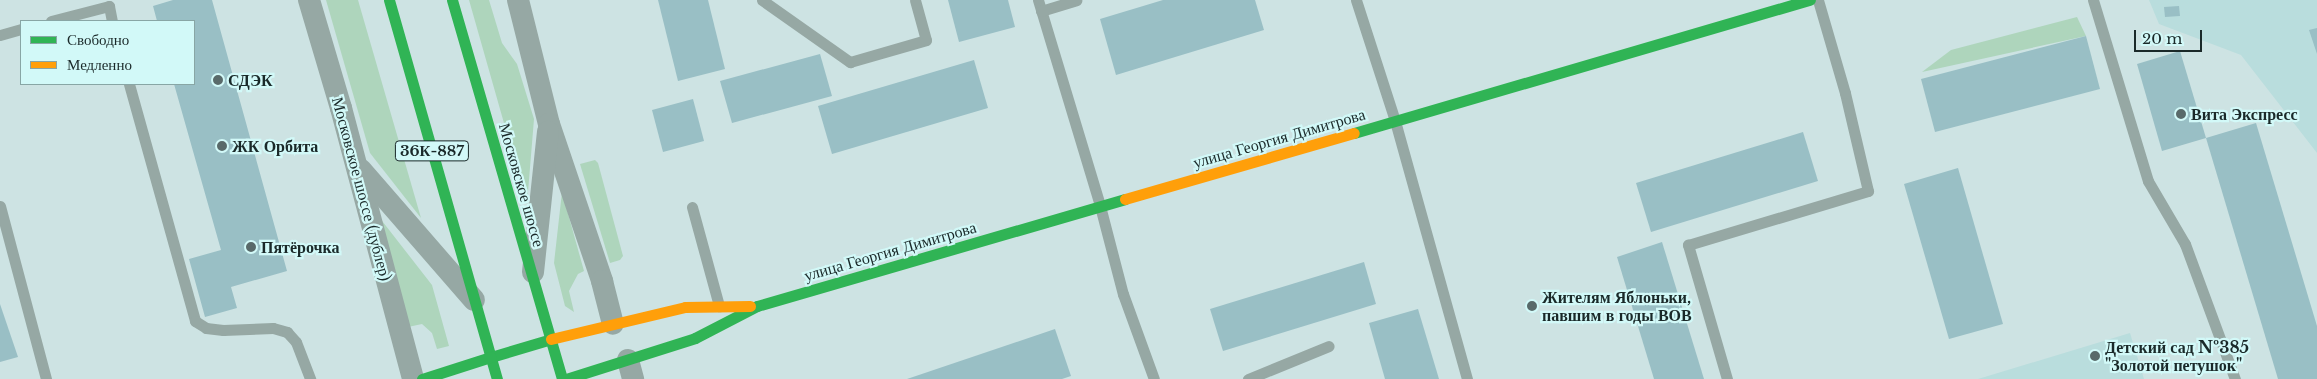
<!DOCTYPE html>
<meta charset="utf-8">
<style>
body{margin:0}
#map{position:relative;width:2317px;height:379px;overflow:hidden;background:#cde3e3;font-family:"Libre Baskerville",serif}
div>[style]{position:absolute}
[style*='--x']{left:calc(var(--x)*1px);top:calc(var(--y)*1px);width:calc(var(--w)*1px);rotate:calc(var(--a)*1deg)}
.built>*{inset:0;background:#b9dddd}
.green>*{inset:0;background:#aed5bc}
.building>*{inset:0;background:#99bfc5}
.lane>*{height:11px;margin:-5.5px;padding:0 5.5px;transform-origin:5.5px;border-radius:5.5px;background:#96a8a4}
.street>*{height:22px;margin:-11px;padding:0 11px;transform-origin:11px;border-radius:11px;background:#96a8a4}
.fast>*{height:11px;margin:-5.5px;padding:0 5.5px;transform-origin:5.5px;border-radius:5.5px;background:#30b455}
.slow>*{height:11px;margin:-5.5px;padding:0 5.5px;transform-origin:5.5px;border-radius:5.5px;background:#ff9f0a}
.dots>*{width:14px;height:14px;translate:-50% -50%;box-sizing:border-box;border:2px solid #d2f9f8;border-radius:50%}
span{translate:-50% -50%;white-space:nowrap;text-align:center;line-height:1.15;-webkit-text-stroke:4.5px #d2f9f8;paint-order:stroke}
.shield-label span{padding:1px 4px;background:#d2f9f8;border:1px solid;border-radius:4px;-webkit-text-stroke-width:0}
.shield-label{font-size:15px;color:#1a2929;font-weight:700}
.poi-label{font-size:16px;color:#1a2929;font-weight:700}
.left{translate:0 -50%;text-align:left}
.street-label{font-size:16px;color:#1a2929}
.legend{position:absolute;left:20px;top:20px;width:175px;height:65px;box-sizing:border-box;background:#d2f9f8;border:1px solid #88a6a5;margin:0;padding:6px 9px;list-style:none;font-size:15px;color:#1a2929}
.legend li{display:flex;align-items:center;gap:10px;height:25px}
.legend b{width:25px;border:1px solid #88a6a5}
.scale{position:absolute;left:2134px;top:30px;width:68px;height:22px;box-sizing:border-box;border:2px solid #1a2929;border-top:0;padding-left:6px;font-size:15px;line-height:18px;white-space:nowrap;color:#1a2929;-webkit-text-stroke:4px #d2f9f8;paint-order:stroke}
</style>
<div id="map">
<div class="built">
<div style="clip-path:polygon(2149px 0,2317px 0,2317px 153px,2241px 55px,2159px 24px)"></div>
<div style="clip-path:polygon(2130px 333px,2144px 379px,1978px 379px)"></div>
</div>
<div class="green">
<div style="clip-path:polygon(326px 0,358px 0,421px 218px,370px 153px)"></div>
<div style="clip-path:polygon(469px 0,489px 0,502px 43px,517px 64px,534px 119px,527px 204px)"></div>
<div style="clip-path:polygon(2077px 17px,2086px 36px,1922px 72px,1951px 50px)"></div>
<div style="clip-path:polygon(595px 160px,598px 163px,623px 256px,620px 260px,610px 263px,580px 164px)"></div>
<div style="clip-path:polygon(562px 192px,584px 271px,578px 274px,569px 291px,574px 312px,565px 306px,554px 263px)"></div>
<div style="clip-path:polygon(379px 217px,432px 285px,449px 346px,437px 349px,432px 333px,422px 324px,408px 327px)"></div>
</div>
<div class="building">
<div style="clip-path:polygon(173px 0,212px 0,287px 271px,231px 287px,237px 308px,205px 317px,189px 259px,221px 250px,174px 84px,194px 84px,194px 21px,157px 21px,153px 6px)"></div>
<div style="clip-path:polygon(658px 0,708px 0,725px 69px,678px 81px)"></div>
<div style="clip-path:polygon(948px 0,1008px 0,1015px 27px,959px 42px)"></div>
<div style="clip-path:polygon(1163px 0,1255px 0,1264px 30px,1116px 75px,1100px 19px)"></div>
<div style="clip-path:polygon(2179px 6px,2180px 16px,2165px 17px,2164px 7px)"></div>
<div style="clip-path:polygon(2317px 28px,2317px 54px,2309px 30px)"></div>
<div style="clip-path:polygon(2086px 36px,2100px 89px,1935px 132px,1921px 79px)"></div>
<div style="clip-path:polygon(2180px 51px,2206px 138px,2162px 151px,2137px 64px)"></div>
<div style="clip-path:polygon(820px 54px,832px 96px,732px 123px,720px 81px)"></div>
<div style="clip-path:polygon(974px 60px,988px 108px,832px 154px,818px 106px)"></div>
<div style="clip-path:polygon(693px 99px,704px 141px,663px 152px,652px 110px)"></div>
<div style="clip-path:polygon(2256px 123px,2317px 326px,2317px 379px,2278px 379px,2206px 138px)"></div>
<div style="clip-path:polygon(1803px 132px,1818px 181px,1651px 232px,1636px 183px)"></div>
<div style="clip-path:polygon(1958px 168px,2003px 324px,1949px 339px,1904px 184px)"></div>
<div style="clip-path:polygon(1662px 242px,1704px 379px,1654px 379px,1617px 257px)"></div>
<div style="clip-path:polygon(1364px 262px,1376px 304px,1223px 351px,1210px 309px)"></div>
<div style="clip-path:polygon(0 304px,18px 357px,0 362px)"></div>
<div style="clip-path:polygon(1418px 309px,1439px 379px,1385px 379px,1369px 323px)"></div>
<div style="clip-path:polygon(1055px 329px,1071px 376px,1062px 379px,907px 379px)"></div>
</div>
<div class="lane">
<div style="--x:762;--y:0;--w:108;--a:35.2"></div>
<div style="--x:850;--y:62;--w:79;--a:-16.1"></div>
<div style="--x:926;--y:40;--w:41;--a:-105.4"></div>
<div style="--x:1038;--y:0;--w:215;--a:73.2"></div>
<div style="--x:1100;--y:206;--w:91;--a:75.4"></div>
<div style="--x:1123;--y:294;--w:90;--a:70"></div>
<div style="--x:1356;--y:0;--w:127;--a:72.1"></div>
<div style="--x:1395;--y:121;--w:268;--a:74.4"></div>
<div style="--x:2093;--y:0;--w:189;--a:73.1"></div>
<div style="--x:2148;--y:181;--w:73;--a:59.6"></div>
<div style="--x:2185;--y:244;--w:144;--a:69.7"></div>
<div style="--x:1041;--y:11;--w:37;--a:-17"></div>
<div style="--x:51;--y:21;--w:60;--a:-14.5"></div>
<div style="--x:109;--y:6;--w:15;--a:79"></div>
<div style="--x:0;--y:35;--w:22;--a:-16"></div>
<div style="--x:129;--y:84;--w:246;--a:74.4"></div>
<div style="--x:195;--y:321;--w:13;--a:32"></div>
<div style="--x:206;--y:328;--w:17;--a:7"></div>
<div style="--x:223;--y:330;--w:50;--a:-2.3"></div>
<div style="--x:273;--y:328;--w:15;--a:16"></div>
<div style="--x:287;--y:332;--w:13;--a:48"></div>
<div style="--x:296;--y:342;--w:40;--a:69"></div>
<div style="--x:0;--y:206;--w:179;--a:75.1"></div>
<div style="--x:692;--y:207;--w:103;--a:74.7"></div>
<div style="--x:1248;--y:379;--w:87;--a:-22.2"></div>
<div style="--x:1727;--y:379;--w:140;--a:-106.2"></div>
<div style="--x:1688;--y:245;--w:188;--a:-16.7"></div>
<div style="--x:1868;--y:191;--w:101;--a:-103.2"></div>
<div style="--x:1845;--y:93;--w:97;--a:-106.2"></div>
</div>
<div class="street">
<div style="--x:309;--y:0;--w:113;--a:73.5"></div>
<div style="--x:341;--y:108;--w:280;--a:75.1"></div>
<div style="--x:518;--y:0;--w:128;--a:76"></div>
<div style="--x:549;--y:124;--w:166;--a:71.3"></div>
<div style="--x:602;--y:281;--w:44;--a:75.7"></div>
<div style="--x:361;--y:170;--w:172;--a:49"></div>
<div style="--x:533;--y:272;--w:141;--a:-83.9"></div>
<div style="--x:628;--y:360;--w:20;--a:75"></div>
</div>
<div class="fast">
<div style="--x:389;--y:0;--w:394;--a:74.1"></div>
<div style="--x:452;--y:0;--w:395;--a:73.8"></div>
<div style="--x:1354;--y:133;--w:475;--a:-16.3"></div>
<div style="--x:491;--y:357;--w:63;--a:-16.7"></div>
<div style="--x:422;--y:379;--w:72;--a:-17.7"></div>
<div style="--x:566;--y:379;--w:135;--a:-17.6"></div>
<div style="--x:695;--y:338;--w:70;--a:-27.3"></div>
<div style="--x:757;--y:306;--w:383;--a:-16.2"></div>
</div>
<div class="slow">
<div style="--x:1125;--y:199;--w:238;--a:-16.1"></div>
<div style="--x:551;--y:339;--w:138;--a:-13.4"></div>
<div style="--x:685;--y:307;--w:65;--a:-0.9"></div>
</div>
<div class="dots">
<div style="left:218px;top:80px;background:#596a6a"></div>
<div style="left:2181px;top:114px;background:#596a6a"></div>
<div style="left:222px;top:146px;background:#596a6a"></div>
<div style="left:251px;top:247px;background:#596a6a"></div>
<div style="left:1532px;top:306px;background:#596a6a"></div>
<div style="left:2095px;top:356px;background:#596a6a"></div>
</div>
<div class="shield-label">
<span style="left:432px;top:151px">36К-887</span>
</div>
<div class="poi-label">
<span class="left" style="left:228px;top:80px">СДЭК</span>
<span class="left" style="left:2191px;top:114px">Вита Экспресс</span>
<span class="left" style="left:232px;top:146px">ЖК Орбита</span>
<span class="left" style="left:261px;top:247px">Пятёрочка</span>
<span class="left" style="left:1542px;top:306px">Жителям Яблоньки,<br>павшим в годы ВОВ</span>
<span class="left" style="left:2105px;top:356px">Детский сад №385<br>"Золотой петушок"</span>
</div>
<div class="street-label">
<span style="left:1279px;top:138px;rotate:-16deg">улица Георгия Димитрова</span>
<span style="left:522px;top:185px;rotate:74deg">Московское шоссе</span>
<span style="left:362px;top:189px;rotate:75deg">Московское шоссе (дублер)</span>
<span style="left:890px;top:251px;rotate:-16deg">улица Георгия Димитрова</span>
</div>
<ul class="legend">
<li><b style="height:6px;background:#30b455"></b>Свободно</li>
<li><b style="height:6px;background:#ff9f0a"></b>Медленно</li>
</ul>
<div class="scale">20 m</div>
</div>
